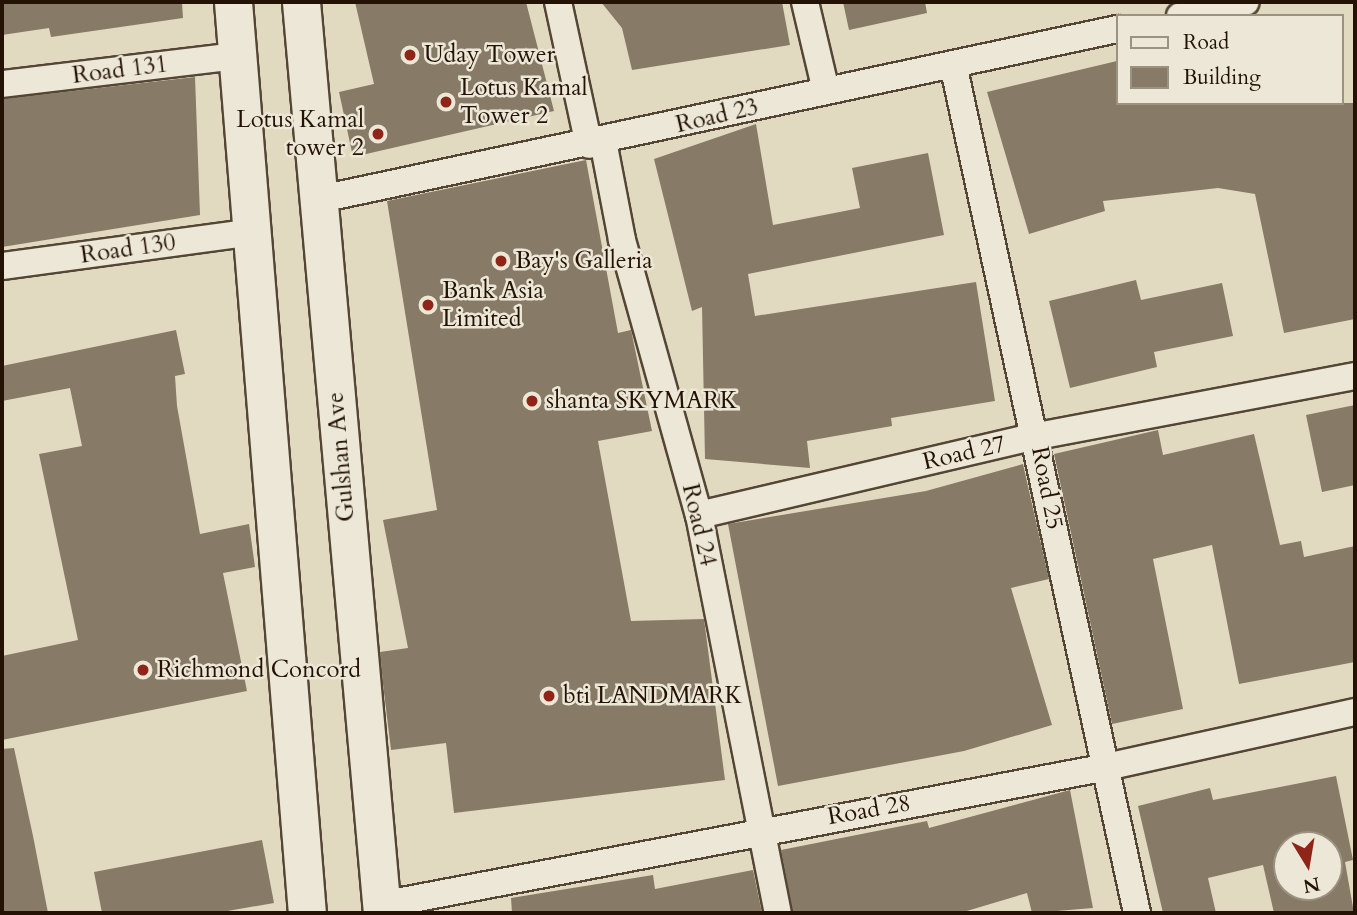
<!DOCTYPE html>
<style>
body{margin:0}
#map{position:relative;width:1357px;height:915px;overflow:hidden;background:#e2dac0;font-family:Cardo,serif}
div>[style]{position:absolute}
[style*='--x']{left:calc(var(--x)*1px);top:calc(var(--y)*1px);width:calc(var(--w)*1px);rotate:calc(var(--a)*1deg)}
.building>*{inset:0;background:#877a66}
.roads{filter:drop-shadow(2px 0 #544534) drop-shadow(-2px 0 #544534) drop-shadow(0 2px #544534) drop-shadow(0 -2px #544534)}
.minor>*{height:26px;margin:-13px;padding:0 13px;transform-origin:13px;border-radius:13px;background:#ece7d6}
.secondary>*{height:37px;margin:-18.5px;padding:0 18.5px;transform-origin:18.5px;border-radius:18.5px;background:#ece7d6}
.dots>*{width:19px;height:19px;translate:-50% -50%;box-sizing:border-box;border:4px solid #ece7d6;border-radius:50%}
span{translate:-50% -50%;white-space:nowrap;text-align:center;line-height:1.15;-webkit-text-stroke:5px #ece7d6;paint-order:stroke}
.poi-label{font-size:24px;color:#241305}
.left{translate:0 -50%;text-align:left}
.right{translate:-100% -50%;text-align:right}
.street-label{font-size:24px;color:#241305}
.frame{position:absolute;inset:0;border:4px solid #241305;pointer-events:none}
.legend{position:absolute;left:1116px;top:14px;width:228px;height:91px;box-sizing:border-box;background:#ece7d6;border:2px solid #9c9282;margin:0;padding:9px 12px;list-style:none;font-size:21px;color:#241305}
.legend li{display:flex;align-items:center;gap:14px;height:35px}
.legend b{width:35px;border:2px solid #9c9282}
.north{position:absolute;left:1273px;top:831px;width:70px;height:70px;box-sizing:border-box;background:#ece7d6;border:2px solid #9c9282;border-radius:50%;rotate:169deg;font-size:19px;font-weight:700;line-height:28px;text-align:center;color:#241305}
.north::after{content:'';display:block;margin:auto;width:24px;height:32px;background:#8f2418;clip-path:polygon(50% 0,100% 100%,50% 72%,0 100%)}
</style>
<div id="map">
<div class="building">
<div style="clip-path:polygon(2px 2px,182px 2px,183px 18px,51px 37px,49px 28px,2px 35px)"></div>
<div style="clip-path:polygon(355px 2px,526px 2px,554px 111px,353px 157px,339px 92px,374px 84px)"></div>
<div style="clip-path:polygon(601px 2px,782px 2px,790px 45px,632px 70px,622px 28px)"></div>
<div style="clip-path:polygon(843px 2px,925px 2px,927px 13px,849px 30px)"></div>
<div style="clip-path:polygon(1117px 61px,1117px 103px,1355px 103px,1355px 319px,1284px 333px,1255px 194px,1218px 188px,1103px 201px,1105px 211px,1029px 234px,987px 92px)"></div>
<div style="clip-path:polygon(195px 77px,200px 215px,2px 247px,2px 99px)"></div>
<div style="clip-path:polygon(756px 124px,773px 225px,860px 208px,852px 168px,928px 153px,944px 235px,748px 274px,755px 316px,976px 282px,995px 401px,891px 418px,892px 426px,807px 441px,810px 468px,705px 459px,702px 307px,692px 311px,654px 159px)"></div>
<div style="clip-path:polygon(586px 160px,618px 333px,631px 330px,652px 431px,598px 441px,631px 621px,704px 619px,725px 780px,454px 813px,446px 743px,391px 750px,383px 684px,380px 652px,408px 648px,383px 520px,437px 510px,387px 201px)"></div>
<div style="clip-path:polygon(1136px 280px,1141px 300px,1222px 283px,1233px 336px,1154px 352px,1157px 367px,1070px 388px,1049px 301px)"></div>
<div style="clip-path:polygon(176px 330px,185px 374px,175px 376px,177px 406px,200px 534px,249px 524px,255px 567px,223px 573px,247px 691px,2px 740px,2px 656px,78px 640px,39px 454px,82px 446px,70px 388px,2px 401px,2px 366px)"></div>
<div style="clip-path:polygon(1355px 405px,1355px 485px,1322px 492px,1306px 415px)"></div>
<div style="clip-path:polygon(1158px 430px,1163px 455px,1254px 434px,1280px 545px,1301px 541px,1304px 557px,1355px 546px,1355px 662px,1239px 684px,1212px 545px,1153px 559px,1183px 709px,1112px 724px,1054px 454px)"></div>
<div style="clip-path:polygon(1023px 464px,1049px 579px,1011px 588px,1052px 725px,964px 751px,778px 786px,728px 524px,926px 491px)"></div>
<div style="clip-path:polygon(14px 748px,33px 836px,48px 913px,2px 913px,2px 749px)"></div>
<div style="clip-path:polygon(evenodd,1336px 776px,1353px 860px,1345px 862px,1354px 913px,1274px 913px,1263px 865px,1208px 878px,1216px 913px,1163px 913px,1138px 806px,1210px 788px,1213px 800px,1336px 776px,1287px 845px,1329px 845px,1329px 887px,1287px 887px,1287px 845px)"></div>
<div style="clip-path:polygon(1070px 790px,1093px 908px,1032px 913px,1027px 893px,960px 913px,793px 913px,781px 850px,927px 821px,929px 828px)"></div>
<div style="clip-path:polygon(262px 840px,274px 903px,216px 913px,102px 913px,94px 872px)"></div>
<div style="clip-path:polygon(753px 870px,762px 913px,512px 913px,511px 898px,653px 875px,655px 889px)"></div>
</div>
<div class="roads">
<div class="minor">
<div style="--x:558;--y:2;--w:146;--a:77.8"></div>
<div style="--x:805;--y:2;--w:91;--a:76.7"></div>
<div style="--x:1180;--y:16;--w:67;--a:-12"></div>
<div style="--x:953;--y:64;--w:869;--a:77.77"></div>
<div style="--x:2;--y:84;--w:238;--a:-6.8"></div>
<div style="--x:603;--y:141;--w:101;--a:79.1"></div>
<div style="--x:622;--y:240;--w:286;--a:74.4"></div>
<div style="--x:699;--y:515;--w:406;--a:78.8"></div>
<div style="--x:316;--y:200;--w:819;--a:-12.05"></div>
<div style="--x:2;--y:266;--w:255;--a:-7.7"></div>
<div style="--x:699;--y:515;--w:347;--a:-13.2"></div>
<div style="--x:1037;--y:436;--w:324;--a:-10.7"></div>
<div style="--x:381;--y:905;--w:734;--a:-10.76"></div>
<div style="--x:1102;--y:768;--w:259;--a:-12.5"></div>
</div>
<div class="secondary">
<div style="--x:233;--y:2;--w:914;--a:85.36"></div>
<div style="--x:301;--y:2;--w:915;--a:84.92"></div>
</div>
</div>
<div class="dots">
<div style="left:410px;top:55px;background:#8f2418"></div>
<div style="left:446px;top:102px;background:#8f2418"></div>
<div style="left:378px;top:134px;background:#8f2418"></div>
<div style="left:501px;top:261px;background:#8f2418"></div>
<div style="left:428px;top:305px;background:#8f2418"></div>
<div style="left:532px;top:401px;background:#8f2418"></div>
<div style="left:143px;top:670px;background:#8f2418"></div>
<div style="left:549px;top:696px;background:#8f2418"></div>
</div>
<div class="poi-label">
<span class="left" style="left:424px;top:55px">Uday Tower</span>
<span class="left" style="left:460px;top:102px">Lotus Kamal<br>Tower 2</span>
<span class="right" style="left:364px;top:134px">Lotus Kamal<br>tower 2</span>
<span class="left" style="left:515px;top:261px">Bay's Galleria</span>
<span class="left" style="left:442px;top:305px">Bank Asia<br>Limited</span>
<span class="left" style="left:546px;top:401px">shanta SKYMARK</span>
<span class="left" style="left:157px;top:670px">Richmond Concord</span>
<span class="left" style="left:563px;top:696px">bti LANDMARK</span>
</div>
<div class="street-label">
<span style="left:120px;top:70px;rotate:-7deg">Road 131</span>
<span style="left:717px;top:116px;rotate:-13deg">Road 23</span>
<span style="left:128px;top:249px;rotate:-8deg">Road 130</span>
<span style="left:964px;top:453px;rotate:-13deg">Road 27</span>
<span style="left:341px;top:457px;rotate:-95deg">Gulshan Ave</span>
<span style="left:1047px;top:488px;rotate:79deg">Road 25</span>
<span style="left:699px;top:525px;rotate:77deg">Road 24</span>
<span style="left:869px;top:810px;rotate:-10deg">Road 28</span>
</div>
<div class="frame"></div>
<ul class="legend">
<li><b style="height:9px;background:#ece7d6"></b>Road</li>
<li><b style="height:19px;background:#877a66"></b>Building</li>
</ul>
<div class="north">N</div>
</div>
